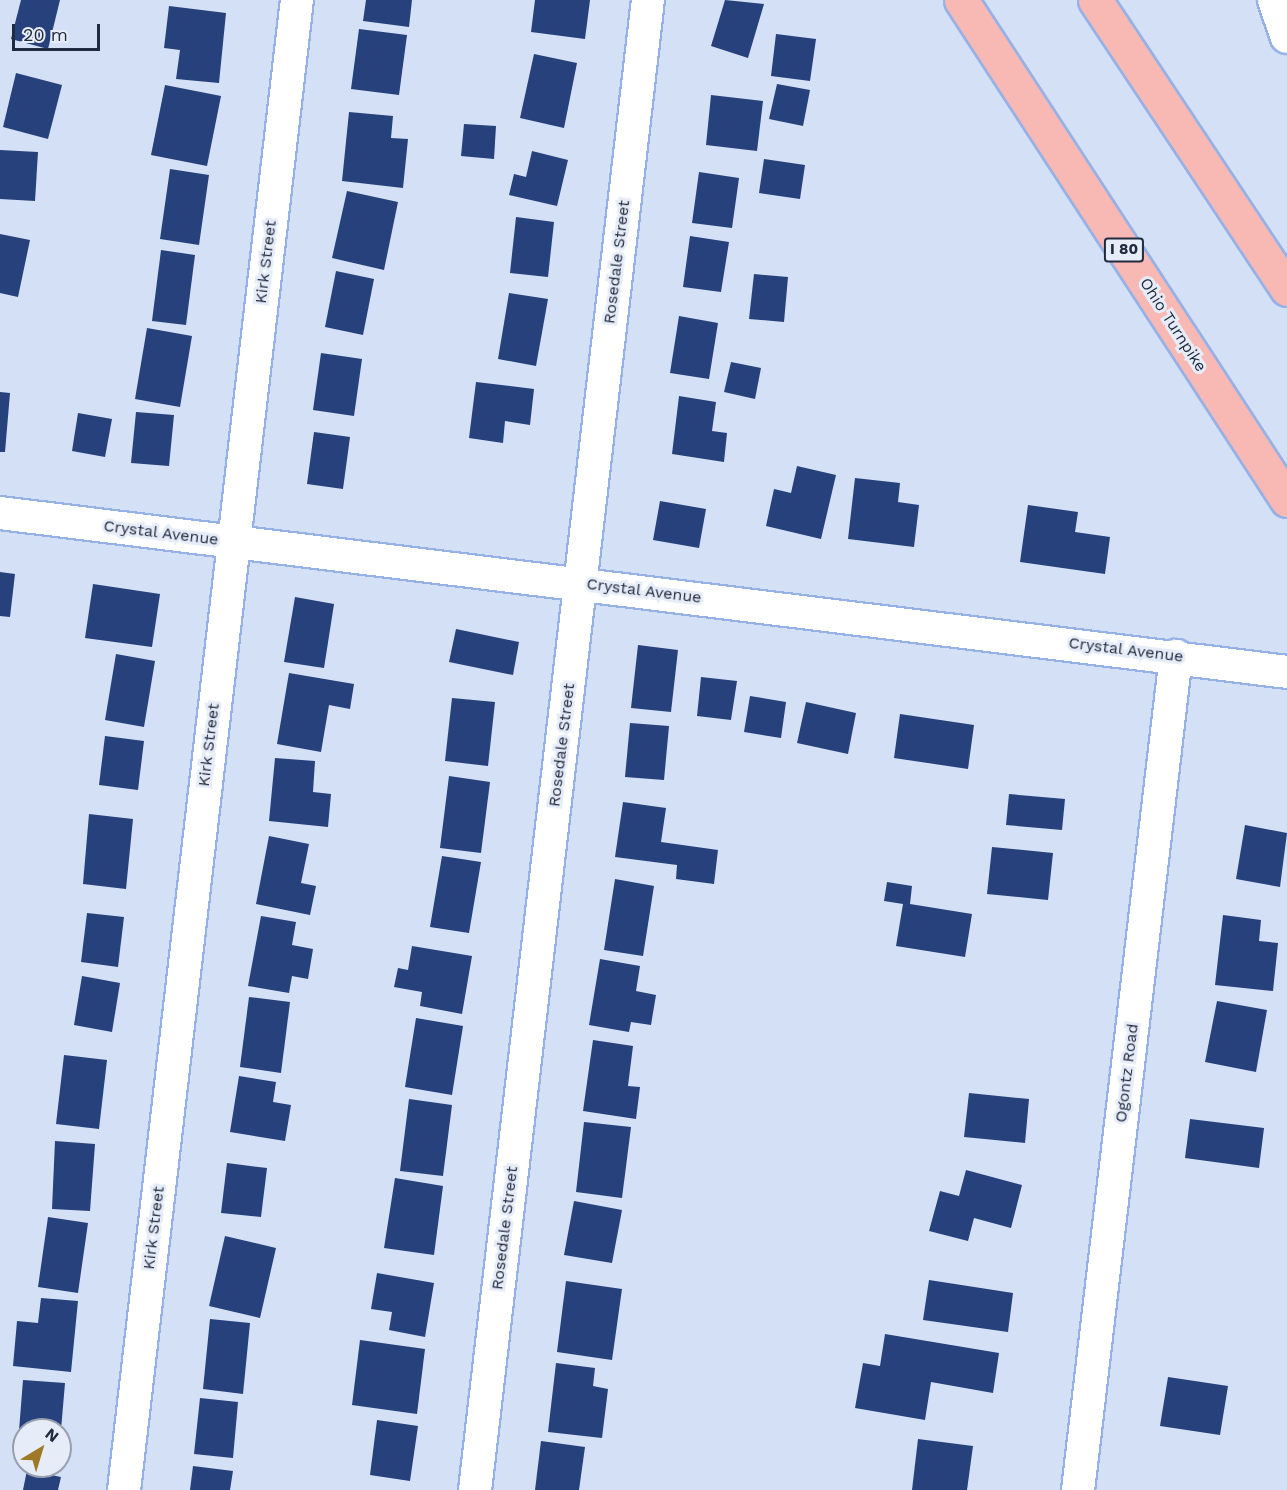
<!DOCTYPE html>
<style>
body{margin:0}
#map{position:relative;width:1287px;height:1490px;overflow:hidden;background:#d4e0f6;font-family:"Work Sans",sans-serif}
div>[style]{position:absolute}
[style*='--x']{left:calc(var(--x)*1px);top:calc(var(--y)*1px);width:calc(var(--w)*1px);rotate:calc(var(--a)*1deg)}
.building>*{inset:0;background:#26417b}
.roads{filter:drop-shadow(2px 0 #96b1e6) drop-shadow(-2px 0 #96b1e6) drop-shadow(0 2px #96b1e6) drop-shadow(0 -2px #96b1e6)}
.minor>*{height:32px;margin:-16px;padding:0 16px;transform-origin:16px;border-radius:16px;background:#fff}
.motorway>*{height:33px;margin:-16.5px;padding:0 16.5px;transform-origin:16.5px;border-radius:16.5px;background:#f8b9b4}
span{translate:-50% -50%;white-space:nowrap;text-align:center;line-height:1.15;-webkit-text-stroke:6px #e7edf8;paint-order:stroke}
.shield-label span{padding:2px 4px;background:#e7edf8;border:2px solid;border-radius:4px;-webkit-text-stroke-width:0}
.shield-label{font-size:15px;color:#212b40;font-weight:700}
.street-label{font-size:16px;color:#212b40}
.north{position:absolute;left:12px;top:1418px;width:60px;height:60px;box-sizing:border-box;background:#e7edf8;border:2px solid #989fae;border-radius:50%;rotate:38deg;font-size:16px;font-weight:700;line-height:24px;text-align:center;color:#212b40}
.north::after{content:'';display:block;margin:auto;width:21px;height:27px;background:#9e7926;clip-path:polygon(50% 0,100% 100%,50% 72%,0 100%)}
.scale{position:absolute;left:12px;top:24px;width:88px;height:27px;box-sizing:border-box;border:3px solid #212b40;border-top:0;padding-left:8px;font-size:18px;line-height:21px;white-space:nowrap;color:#212b40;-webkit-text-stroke:4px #e7edf8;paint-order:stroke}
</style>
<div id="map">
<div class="building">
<div style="clip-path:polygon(21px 0,60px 0,48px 49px,11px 39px)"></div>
<div style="clip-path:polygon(366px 0,412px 0,409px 27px,363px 21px)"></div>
<div style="clip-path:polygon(535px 0,590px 0,585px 39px,531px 32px)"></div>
<div style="clip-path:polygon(725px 0,764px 4px,748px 58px,711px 46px)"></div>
<div style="clip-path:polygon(169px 6px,226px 13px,219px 83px,176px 79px,180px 50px,164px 48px)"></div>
<div style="clip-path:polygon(359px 29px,407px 35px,399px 95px,351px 89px)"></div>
<div style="clip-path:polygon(776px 34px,816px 39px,810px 81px,771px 76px)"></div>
<div style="clip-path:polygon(534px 54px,577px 63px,564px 128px,520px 118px)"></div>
<div style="clip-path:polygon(16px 73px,62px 85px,48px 139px,3px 127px)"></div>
<div style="clip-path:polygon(777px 84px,810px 90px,803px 126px,769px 119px)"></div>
<div style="clip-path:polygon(165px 85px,221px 96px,207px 166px,151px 155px)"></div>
<div style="clip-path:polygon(711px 95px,763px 101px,757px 151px,706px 145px)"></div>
<div style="clip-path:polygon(349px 112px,393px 116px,391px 138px,408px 139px,403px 188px,342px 181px)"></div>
<div style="clip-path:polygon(464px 124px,496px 126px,494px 159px,461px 156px)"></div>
<div style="clip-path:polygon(0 150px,38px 152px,35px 201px,0 199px)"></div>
<div style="clip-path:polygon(532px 151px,568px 160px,557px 206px,509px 195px,514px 174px,526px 177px)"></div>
<div style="clip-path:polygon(764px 159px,805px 165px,800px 199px,759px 193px)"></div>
<div style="clip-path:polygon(170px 169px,209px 175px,199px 245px,160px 239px)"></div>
<div style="clip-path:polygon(699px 172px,739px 178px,732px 228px,692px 223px)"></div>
<div style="clip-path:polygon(347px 191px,398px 202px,384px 270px,332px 258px)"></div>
<div style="clip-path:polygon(516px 217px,554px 222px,548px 277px,510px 273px)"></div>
<div style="clip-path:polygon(0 234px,30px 240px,18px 297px,0 293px)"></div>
<div style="clip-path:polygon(690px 236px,729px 242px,721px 292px,683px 287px)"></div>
<div style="clip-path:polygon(161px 250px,195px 255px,186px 325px,152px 321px)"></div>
<div style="clip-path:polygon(336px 271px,374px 279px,363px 335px,325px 327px)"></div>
<div style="clip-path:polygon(754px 274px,788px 277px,784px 322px,749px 319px)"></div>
<div style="clip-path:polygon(509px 293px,548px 299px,536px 366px,498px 359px)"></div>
<div style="clip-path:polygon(679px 316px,718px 323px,709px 379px,670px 373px)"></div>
<div style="clip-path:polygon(147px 328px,192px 336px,180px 407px,135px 399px)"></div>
<div style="clip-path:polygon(321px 353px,362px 359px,354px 416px,313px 410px)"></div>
<div style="clip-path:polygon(731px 362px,761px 368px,755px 399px,724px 392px)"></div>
<div style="clip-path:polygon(476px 382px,534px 389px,530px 425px,505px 421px,503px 443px,469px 438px)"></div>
<div style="clip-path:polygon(0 392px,10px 393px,5px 452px,0 452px)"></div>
<div style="clip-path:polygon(679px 396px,716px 402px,712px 431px,727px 433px,724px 462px,672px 454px)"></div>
<div style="clip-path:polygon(136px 412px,174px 415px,169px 466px,131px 463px)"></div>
<div style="clip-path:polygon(78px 413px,112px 419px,105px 457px,72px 451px)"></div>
<div style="clip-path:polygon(314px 432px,350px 437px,343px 489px,307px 484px)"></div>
<div style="clip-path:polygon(797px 466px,836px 475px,821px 539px,766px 526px,774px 489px,791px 493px)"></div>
<div style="clip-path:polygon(855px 478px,900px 483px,898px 502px,919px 505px,914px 547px,848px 539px)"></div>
<div style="clip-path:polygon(660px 501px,706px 509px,699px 548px,653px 540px)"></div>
<div style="clip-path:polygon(1028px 505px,1078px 512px,1075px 532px,1110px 537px,1105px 574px,1020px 562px)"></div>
<div style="clip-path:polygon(0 572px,15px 574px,10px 617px,0 616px)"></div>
<div style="clip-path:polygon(93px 584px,160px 594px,152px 647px,85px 638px)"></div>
<div style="clip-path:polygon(295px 597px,334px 604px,324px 668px,284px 662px)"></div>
<div style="clip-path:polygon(456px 629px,519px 642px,513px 675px,449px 662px)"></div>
<div style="clip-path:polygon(638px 645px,678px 650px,671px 712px,631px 708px)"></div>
<div style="clip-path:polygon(116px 654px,155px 661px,144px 727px,105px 720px)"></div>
<div style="clip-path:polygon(289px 673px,354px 684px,350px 709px,329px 705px,321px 752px,277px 744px)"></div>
<div style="clip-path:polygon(701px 677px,737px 681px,731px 720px,697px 716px)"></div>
<div style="clip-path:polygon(750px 696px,786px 702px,781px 738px,744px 732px)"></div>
<div style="clip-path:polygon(452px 698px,495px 702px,488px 766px,445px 761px)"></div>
<div style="clip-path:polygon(806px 702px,856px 713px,848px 754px,797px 743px)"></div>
<div style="clip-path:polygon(900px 714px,974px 725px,968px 769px,894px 758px)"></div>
<div style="clip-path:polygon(630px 723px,669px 726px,664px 780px,625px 777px)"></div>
<div style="clip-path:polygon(105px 736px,144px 741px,138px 790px,99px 785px)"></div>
<div style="clip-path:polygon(275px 758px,315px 761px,313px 792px,331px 794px,328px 827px,269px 821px)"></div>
<div style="clip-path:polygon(449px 776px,490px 782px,481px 853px,440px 848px)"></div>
<div style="clip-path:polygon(1009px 794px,1065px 799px,1062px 830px,1006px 825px)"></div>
<div style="clip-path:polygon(623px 802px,666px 808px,661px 842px,718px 850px,714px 884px,676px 879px,677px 865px,615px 857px)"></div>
<div style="clip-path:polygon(89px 814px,133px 819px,126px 889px,83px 884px)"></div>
<div style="clip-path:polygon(1245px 825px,1287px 833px,1280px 887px,1236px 879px)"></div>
<div style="clip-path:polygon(269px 836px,309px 844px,301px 883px,316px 886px,310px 915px,256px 904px)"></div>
<div style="clip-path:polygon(992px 847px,1053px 853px,1048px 900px,987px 894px)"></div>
<div style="clip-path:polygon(442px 856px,481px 862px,469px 933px,430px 927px)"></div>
<div style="clip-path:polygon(615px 879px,654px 886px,643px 956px,604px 950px)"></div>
<div style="clip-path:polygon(887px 882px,912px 886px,910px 904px,972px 914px,965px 957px,896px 946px,903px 904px,884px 901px)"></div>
<div style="clip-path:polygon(87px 913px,124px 917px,118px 967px,81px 962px)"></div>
<div style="clip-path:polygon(1223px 915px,1261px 920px,1259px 941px,1278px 943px,1273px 991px,1215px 985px)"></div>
<div style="clip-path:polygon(261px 916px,296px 922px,292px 945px,313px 949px,308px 979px,292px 976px,289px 993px,248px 986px)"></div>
<div style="clip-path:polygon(412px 946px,472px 956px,462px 1014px,420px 1006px,422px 992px,394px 987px,398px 968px,408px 970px)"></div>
<div style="clip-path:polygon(600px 959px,640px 966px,636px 991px,656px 995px,651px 1025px,631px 1022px,629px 1032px,589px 1025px)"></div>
<div style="clip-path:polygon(82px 976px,120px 983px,112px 1032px,74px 1025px)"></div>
<div style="clip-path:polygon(249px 997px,290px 1002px,281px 1073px,240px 1067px)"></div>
<div style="clip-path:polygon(1217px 1001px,1267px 1010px,1256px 1072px,1205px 1062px)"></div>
<div style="clip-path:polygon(416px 1018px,463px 1026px,452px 1095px,405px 1087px)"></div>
<div style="clip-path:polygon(593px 1040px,633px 1046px,628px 1086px,640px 1087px,636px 1119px,583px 1111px)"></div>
<div style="clip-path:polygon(64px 1055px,107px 1060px,99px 1129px,56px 1124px)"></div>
<div style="clip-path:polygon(239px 1076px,276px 1082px,273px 1102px,291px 1105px,285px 1141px,230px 1132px)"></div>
<div style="clip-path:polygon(969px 1093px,1029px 1099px,1025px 1143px,964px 1137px)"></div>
<div style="clip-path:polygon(409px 1099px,452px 1105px,443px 1176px,400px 1171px)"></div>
<div style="clip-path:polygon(1190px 1119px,1264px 1128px,1259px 1168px,1185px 1158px)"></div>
<div style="clip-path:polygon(584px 1122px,631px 1127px,622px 1198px,576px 1192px)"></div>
<div style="clip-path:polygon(55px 1141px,95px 1144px,90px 1211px,52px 1209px)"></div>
<div style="clip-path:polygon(227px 1163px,267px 1168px,261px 1217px,221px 1213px)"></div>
<div style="clip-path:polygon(966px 1170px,1022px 1185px,1011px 1228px,974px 1218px,968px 1241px,929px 1231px,940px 1191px,959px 1196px)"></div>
<div style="clip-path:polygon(395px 1178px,443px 1186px,434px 1255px,384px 1248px)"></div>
<div style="clip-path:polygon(574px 1201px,622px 1210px,612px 1263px,564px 1255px)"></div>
<div style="clip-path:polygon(48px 1217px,88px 1223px,78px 1293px,38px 1287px)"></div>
<div style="clip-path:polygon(225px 1236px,276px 1248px,260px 1318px,209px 1306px)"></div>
<div style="clip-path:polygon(377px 1273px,434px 1283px,425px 1337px,389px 1330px,392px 1312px,371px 1309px)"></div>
<div style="clip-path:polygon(929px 1280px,1013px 1293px,1008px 1332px,923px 1320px)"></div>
<div style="clip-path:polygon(566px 1281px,622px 1289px,612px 1360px,557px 1352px)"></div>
<div style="clip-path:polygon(41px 1298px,78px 1301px,71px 1372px,13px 1366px,17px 1321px,38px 1323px)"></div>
<div style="clip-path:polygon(210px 1319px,250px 1323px,243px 1394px,203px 1389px)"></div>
<div style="clip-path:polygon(885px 1334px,999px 1353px,993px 1393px,931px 1382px,925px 1420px,855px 1408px,863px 1363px,880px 1366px)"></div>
<div style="clip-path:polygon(360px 1340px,425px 1349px,417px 1414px,352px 1405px)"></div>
<div style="clip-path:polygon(556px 1363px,595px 1368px,593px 1386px,608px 1389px,602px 1438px,548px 1432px)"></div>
<div style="clip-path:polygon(1168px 1377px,1228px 1386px,1220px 1435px,1160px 1426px)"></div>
<div style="clip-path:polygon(23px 1380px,65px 1383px,61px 1430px,24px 1430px,24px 1443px,18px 1443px)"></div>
<div style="clip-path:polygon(200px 1398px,238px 1402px,233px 1458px,194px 1454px)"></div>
<div style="clip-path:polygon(377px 1420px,418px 1426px,410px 1481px,370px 1475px)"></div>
<div style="clip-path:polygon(918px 1439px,973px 1446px,967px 1490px,912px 1490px)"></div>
<div style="clip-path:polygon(541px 1441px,585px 1447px,579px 1490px,535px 1490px)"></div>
<div style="clip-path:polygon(193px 1466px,233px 1471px,230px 1490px,190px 1490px)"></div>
<div style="clip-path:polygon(27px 1470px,61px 1477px,58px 1490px,23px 1490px)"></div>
</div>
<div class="roads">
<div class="minor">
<div style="--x:1274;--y:0;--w:39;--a:71"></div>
<div style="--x:0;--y:513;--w:1297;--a:7.04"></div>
<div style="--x:124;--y:1490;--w:1500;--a:-83.38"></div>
<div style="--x:475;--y:1490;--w:1500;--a:-83.38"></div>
<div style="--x:1078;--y:1490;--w:840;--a:-83.3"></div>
</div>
<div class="motorway">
<div style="--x:961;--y:0;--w:597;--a:56.9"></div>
<div style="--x:1095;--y:0;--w:347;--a:56.4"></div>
</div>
</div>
<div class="shield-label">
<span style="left:1124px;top:250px">I 80</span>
</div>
<div class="street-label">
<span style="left:266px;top:262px;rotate:-83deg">Kirk Street</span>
<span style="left:617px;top:262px;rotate:-83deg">Rosedale Street</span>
<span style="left:1173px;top:325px;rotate:57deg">Ohio Turnpike</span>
<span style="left:161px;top:533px;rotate:7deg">Crystal Avenue</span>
<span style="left:644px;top:591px;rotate:7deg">Crystal Avenue</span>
<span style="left:1126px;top:650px;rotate:7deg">Crystal Avenue</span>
<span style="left:209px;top:745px;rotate:-83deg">Kirk Street</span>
<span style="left:562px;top:745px;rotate:-83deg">Rosedale Street</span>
<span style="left:1127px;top:1073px;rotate:-83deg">Ogontz Road</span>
<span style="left:154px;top:1228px;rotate:-83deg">Kirk Street</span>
<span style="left:505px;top:1228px;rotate:-83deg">Rosedale Street</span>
</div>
<div class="north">N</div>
<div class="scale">20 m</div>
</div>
